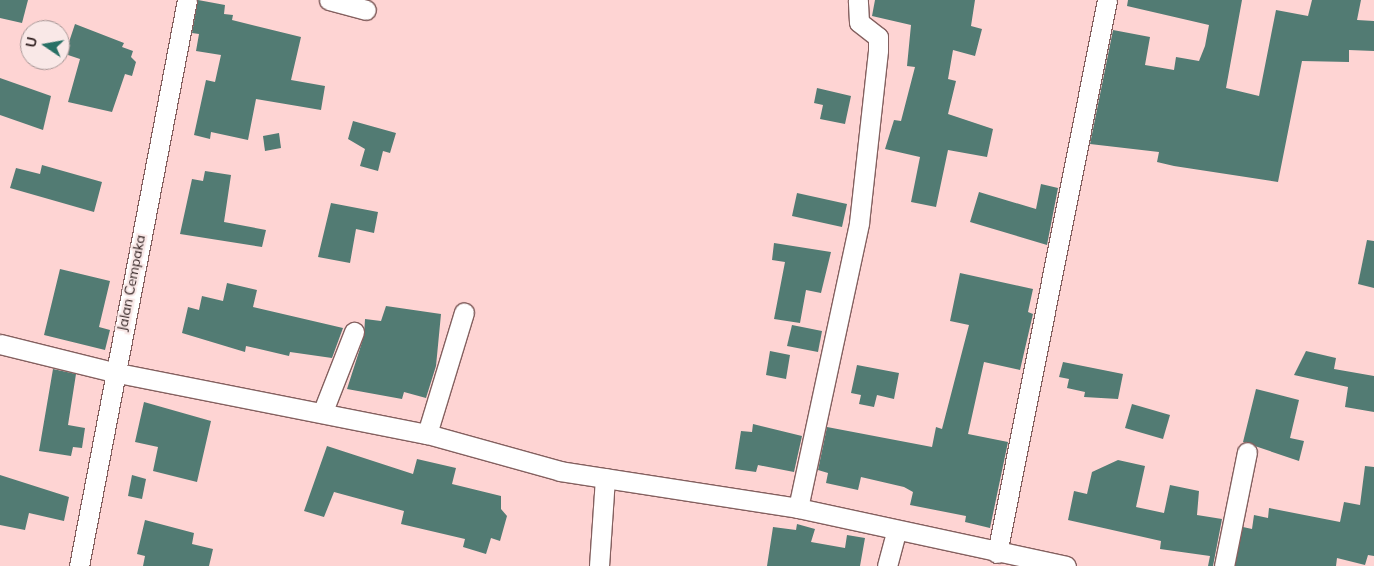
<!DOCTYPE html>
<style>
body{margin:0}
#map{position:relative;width:1374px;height:566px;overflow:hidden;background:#fed4d3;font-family:Mulish,sans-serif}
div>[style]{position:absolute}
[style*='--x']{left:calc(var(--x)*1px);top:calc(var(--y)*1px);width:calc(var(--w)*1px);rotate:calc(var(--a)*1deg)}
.building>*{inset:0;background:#527b73}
.roads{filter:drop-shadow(1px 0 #84605f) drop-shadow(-1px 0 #84605f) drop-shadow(0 1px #84605f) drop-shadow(0 -1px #84605f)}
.minor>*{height:19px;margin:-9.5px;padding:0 9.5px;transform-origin:9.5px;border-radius:9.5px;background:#fff}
span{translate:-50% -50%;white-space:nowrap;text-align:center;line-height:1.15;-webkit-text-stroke:4.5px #f9e8e7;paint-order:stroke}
.street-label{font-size:14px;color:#2a1b1b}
.north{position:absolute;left:20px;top:20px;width:50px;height:50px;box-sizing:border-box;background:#f9e8e7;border:1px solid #a69695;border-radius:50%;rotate:282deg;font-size:14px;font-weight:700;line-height:20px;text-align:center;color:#2a1b1b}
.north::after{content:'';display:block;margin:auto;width:18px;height:22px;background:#286f64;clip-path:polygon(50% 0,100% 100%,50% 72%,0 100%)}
</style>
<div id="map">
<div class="building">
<div style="clip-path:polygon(0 0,28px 0,22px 23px,0 18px)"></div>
<div style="clip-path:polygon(198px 0,225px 5px,224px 14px,233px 15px,232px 20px,301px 37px,291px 80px,325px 86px,321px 110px,256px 99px,248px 140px,211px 132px,210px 139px,194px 135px,206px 80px,215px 82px,221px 55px,196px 51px,199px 34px,192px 33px)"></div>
<div style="clip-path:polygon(875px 0,975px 0,971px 26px,982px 29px,975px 56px,953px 50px,948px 79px,956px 81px,948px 114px,993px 129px,987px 157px,948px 150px,936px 207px,911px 202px,920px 157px,885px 149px,894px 120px,901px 121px,915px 67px,907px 66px,911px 25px,872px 16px)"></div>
<div style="clip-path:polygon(1128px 0,1242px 0,1226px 88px,1259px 96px,1276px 10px,1308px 16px,1312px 0,1361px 0,1357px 20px,1374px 21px,1374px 51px,1349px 50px,1349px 62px,1302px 61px,1278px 182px,1174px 166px,1157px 162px,1159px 152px,1090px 144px,1113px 30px,1150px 37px,1145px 65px,1174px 70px,1176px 57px,1199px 61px,1205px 46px,1209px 25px,1127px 6px)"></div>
<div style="clip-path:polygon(75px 24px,124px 43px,122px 47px,133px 51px,131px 57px,136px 62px,132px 76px,125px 74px,112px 112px,68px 102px,80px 59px,65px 54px)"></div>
<div style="clip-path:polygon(0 78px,51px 96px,43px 130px,0 115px)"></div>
<div style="clip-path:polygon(817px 88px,851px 96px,845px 124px,820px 119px,823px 105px,814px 103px)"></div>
<div style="clip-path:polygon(353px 121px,396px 133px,390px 153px,383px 151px,378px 171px,360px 166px,365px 149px,348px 139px)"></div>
<div style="clip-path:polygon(279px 133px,281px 148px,265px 151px,263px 136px)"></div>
<div style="clip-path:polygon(42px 165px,102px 182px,94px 212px,10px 188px,16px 168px,40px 174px)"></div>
<div style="clip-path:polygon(205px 171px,231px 175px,224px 222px,266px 230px,262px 247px,180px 234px,192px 179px,203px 181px)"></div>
<div style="clip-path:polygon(1041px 184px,1058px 188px,1047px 245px,970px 222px,979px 192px,1036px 209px)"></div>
<div style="clip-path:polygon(797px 193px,847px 204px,842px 227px,792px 216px)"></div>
<div style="clip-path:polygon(331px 203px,378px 212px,374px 233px,356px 229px,350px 263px,318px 257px)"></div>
<div style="clip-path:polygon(1367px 240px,1374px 241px,1374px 288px,1358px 284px)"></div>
<div style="clip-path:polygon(774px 243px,831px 252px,821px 293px,806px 290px,800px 323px,774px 319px,785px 262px,772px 260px)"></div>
<div style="clip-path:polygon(60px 269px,110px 281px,99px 327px,110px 330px,105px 350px,44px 335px)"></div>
<div style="clip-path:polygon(960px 273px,1033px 289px,1028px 312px,1033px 314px,1020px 370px,984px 362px,968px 434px,1008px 442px,990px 528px,965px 522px,966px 516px,910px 505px,913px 492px,904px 487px,861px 477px,858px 490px,826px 483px,828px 473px,818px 470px,827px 427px,932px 447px,936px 427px,942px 429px,969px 325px,950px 321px)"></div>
<div style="clip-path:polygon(227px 283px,257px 290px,253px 307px,343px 328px,332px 358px,290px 352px,289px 356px,246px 346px,245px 352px,182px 333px,188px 307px,199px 310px,202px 296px,223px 301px)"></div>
<div style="clip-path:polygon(386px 306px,441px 314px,436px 366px,426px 398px,404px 392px,402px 399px,347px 389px,364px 336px,365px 319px,381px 321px)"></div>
<div style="clip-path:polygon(792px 325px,822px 331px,818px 352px,787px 346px)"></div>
<div style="clip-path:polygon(770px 351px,790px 355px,786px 379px,766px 375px)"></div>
<div style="clip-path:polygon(1306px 351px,1336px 358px,1334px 369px,1374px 376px,1374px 412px,1345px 407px,1348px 387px,1294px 375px)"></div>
<div style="clip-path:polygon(1063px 362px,1123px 374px,1118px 399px,1084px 397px,1085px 392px,1067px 388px,1069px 379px,1059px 377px)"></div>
<div style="clip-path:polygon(857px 365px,899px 373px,894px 399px,877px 395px,874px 407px,859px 404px,861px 395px,851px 393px)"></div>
<div style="clip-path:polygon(53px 369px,76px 374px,68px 425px,85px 428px,82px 448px,73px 447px,71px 456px,39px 451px)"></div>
<div style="clip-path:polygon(1256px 389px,1299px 400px,1290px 438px,1304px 441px,1299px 461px,1243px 442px)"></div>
<div style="clip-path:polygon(144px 402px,211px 421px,197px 482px,153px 471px,158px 447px,135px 442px)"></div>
<div style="clip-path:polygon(1132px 404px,1170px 415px,1163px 439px,1125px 428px)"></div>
<div style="clip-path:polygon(753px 424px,802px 436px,794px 472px,758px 465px,756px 472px,735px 469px,741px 431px,752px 432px)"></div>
<div style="clip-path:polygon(327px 446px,413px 474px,417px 459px,456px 468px,452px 484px,501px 496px,501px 509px,507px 516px,500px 541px,491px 538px,486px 554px,463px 547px,465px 539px,401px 524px,404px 511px,334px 492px,324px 517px,304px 511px)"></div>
<div style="clip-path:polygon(1118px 460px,1145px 466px,1136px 507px,1164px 513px,1170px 485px,1199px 491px,1197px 515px,1222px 519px,1213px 566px,1208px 566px,1210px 556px,1160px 549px,1161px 541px,1068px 520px,1074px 491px,1087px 494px,1092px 472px)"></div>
<div style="clip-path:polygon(1365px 466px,1374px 467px,1374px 556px,1368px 555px,1365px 565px,1337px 558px,1336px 566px,1235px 566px,1243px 527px,1252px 529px,1254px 515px,1268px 518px,1269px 508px,1340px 522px,1344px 502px,1360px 505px)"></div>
<div style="clip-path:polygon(0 475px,69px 497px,64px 521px,29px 513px,25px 530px,0 525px)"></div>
<div style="clip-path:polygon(132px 475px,146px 479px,142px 499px,128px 496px)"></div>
<div style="clip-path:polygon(145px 520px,194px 533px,192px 544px,213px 549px,209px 566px,143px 566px,145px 556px,137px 554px)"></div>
<div style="clip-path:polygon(797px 524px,815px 529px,811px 542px,845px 548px,847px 535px,865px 538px,860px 566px,767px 566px,773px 527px,796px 530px)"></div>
</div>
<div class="roads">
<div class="minor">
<div style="--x:329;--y:0;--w:38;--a:15"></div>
<div style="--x:0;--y:344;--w:116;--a:13.9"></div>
<div style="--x:113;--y:372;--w:320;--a:11.2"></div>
<div style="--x:427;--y:434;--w:138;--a:15.5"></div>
<div style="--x:560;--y:471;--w:241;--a:8.8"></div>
<div style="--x:798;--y:508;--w:274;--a:12.2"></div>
<div style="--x:323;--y:411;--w:85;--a:-68.6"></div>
<div style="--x:427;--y:434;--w:127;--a:-73.1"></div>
<div style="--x:798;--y:508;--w:291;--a:-77.9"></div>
<div style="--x:859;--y:223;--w:174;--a:-83.7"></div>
<div style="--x:878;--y:50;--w:13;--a:-90"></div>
<div style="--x:878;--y:37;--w:24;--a:-142"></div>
<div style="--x:859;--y:22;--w:22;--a:-93"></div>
<div style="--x:997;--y:553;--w:564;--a:-78.75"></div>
<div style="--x:79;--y:566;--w:576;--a:-79.2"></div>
<div style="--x:599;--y:566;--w:88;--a:-86.1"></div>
<div style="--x:887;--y:566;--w:34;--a:-75"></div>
<div style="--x:1224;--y:566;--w:116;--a:-78.6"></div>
</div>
</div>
<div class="street-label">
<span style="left:131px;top:283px;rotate:-79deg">Jalan Cempaka</span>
</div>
<div class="north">U</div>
</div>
